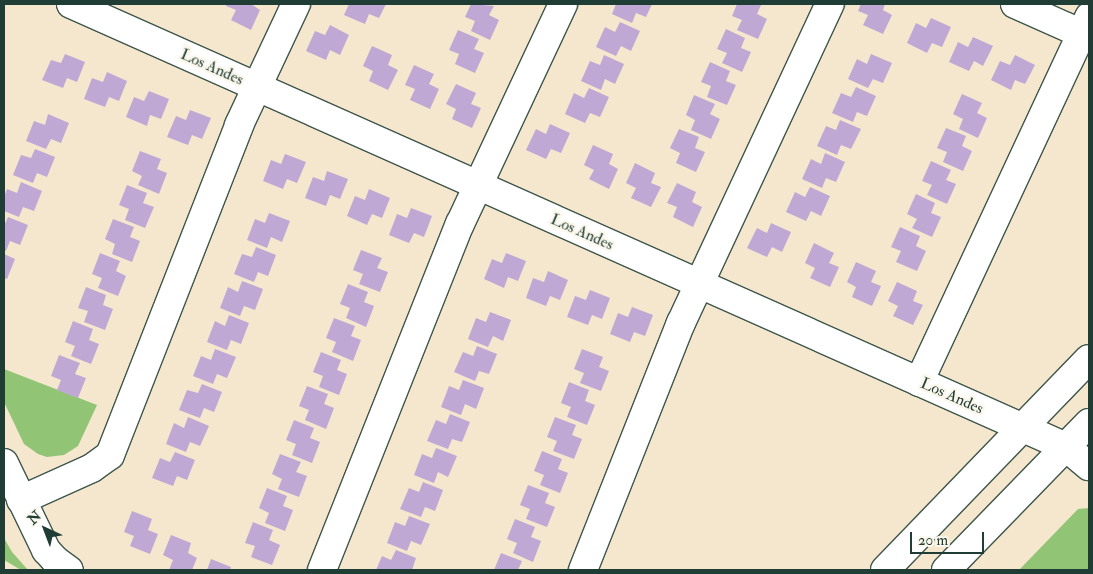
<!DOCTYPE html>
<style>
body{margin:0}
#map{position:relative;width:1093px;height:574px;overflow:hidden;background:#f4e7ce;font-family:"IM FELL Double Pica",serif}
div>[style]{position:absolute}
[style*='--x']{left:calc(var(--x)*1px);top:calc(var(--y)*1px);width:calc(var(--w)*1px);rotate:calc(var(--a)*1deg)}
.green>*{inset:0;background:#91c475}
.building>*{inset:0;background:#c0a8d5}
.roads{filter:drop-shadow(1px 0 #3f564b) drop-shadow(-1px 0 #3f564b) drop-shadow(0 1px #3f564b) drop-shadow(0 -1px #3f564b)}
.minor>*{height:28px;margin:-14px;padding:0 14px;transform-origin:14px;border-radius:14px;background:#fff}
span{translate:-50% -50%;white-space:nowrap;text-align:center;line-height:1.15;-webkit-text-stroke:5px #fbf7ec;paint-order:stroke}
.street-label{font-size:16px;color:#1f3d34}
.frame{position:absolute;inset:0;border:5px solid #1f3d34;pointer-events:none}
.north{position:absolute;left:20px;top:504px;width:50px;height:50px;-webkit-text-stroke:4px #fbf7ec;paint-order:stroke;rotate:317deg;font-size:14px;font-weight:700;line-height:20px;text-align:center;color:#1f3d34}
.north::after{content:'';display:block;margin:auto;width:18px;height:22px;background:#1f3d34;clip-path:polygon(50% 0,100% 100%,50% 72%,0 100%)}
.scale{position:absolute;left:910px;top:532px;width:74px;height:22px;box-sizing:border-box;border:2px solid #1f3d34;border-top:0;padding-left:6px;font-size:15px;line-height:18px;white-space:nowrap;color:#1f3d34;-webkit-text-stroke:4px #fbf7ec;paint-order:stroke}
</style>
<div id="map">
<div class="green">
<div style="clip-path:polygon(4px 369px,97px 405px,78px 446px,64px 455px,47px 457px,38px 454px,24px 444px,4px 402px)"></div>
<div style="clip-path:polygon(1089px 508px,1089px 570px,1019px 570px,1078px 509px)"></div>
<div style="clip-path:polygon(4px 538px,12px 552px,28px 570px,21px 570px,4px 560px)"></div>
</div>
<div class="building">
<div style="clip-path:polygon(227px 4px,251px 4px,260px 10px,251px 30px,231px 20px,236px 10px,226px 6px)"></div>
<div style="clip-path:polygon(349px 4px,386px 4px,379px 18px,369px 14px,365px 24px,344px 15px)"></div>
<div style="clip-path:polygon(471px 4px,494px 6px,489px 15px,499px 20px,490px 40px,471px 31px,475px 21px,465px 17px)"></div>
<div style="clip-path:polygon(616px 4px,652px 4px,646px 17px,636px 13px,632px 23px,612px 14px)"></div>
<div style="clip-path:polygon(737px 4px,761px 5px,757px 14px,767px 19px,758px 39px,737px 30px,742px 20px,732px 16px)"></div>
<div style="clip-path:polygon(861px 4px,885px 4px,883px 10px,892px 15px,883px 34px,863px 25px,868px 15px,858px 11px)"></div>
<div style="clip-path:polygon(931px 18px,951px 27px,942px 47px,932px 43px,927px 53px,907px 43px,916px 23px,926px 28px)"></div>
<div style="clip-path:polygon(620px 22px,640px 31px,631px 51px,621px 46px,616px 56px,596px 47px,605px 27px,615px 32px)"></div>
<div style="clip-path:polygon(330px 25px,349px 35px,340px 55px,330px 50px,326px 60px,306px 51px,315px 31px,325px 35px)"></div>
<div style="clip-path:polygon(726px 29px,745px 38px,741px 48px,751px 52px,742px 72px,722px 63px,727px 53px,717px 49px)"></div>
<div style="clip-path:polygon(458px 30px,479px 39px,474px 49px,484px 53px,475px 73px,455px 64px,459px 54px,449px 50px)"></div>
<div style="clip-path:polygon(973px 37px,993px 46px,983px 66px,974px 61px,969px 71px,949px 62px,958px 42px,968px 47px)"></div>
<div style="clip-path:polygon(372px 46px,392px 55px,388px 65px,398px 70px,388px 90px,369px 81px,373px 71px,363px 66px)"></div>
<div style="clip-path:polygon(65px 54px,85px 62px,77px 82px,67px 78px,63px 88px,42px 80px,51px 60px,61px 63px)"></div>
<div style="clip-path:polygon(871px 54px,892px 63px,883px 83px,873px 79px,868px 88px,848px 79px,857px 59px,867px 64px)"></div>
<div style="clip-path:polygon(604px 55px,624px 64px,615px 84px,605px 79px,601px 90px,581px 81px,590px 61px,600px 65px)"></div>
<div style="clip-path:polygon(1015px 55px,1035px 65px,1025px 84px,1015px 80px,1011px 90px,991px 80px,1000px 61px,1010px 65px)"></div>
<div style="clip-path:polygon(710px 62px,730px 71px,726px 81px,736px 85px,727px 105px,707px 97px,711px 86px,701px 82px)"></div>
<div style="clip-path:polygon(414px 65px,434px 74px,429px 84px,439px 89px,430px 109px,410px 100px,415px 89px,405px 85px)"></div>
<div style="clip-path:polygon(107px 72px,127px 81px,119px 101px,109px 97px,105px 107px,84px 99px,92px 78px,103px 82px)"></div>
<div style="clip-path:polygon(456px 84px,476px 93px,471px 104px,481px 108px,472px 128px,452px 119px,456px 109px,446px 104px)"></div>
<div style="clip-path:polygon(856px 87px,876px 96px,867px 116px,857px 112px,853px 122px,832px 113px,841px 93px,851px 97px)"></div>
<div style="clip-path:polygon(589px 88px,609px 97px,600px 117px,590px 113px,585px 123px,565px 114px,574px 93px,584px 98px)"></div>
<div style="clip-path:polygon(149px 91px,169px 99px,161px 119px,150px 115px,147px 126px,126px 117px,134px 97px,144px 101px)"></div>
<div style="clip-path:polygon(962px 94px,982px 103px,977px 113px,987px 118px,978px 138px,959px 129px,963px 119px,953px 114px)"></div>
<div style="clip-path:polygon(694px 95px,715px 104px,710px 114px,720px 119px,711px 139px,691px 130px,695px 120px,686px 115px)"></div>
<div style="clip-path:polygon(190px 110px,211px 118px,202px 139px,192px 135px,188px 145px,167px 137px,176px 116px,186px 120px)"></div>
<div style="clip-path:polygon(48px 114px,69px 123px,61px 143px,51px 139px,46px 149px,26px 141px,34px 121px,45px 125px)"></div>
<div style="clip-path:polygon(840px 120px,861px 129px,851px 149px,841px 145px,837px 155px,817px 146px,826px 126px,836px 130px)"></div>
<div style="clip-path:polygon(550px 124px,570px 133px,561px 153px,551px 149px,546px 159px,526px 150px,536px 129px,546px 134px)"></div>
<div style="clip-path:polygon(946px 128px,966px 136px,962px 146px,972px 151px,963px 171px,943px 162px,947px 152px,937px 148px)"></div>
<div style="clip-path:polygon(679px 129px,699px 137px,695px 148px,705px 152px,696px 172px,676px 163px,680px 153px,670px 148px)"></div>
<div style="clip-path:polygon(593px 145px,613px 154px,609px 164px,618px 169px,609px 189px,589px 179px,594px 170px,584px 165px)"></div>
<div style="clip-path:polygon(35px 149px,55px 157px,47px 177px,37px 173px,33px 183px,13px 175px,21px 155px,31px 158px)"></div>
<div style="clip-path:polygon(140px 151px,161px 159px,157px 169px,167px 173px,159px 194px,138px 185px,142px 176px,132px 171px)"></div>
<div style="clip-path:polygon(825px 153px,845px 162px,836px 182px,826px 178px,822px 188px,802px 179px,811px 159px,821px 164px)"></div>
<div style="clip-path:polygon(285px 154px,306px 162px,297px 183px,287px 179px,283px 189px,263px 181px,271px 160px,281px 164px)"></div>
<div style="clip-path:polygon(931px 161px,951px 170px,946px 180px,956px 184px,947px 204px,927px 195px,932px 185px,922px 181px)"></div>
<div style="clip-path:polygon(635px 163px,655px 173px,651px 183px,661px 187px,651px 207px,631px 198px,636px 188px,626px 183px)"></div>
<div style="clip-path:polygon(327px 171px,348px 179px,340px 199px,330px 195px,326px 206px,305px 198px,313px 177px,324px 181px)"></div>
<div style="clip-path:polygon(21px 182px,42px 191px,34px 211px,23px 207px,19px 217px,4px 211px,4px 197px,7px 189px,17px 193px)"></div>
<div style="clip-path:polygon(677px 183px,696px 192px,692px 202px,702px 207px,693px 227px,673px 217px,677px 207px,667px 203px)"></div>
<div style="clip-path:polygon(127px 185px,147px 193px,143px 203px,154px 207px,145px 228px,125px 220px,129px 209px,119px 205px)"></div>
<div style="clip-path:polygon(810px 187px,830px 196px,821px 216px,811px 211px,806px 221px,786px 212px,795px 192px,805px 197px)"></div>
<div style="clip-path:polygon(369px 189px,390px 198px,382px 218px,372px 214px,367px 225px,347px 216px,355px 196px,365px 200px)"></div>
<div style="clip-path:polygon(916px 194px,935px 203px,931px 213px,941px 217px,932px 237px,912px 228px,917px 219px,907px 214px)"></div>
<div style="clip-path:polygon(411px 208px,432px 216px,424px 237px,414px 233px,409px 243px,389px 235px,397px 214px,407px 218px)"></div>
<div style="clip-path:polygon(269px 213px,290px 221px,282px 242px,271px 237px,267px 248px,247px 240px,255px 219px,265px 223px)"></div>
<div style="clip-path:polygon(8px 217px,28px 225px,20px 245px,10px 241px,6px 251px,4px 250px,4px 226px)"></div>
<div style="clip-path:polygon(113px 219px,134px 227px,130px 237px,140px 241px,132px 262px,112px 254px,115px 244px,105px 239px)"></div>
<div style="clip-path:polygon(771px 223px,791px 232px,782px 252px,772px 247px,767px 257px,747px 248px,757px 228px,767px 233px)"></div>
<div style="clip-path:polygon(900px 227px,920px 236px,916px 246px,926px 251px,917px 271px,896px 262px,901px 251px,891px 247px)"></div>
<div style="clip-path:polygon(814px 243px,834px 253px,829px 263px,839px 267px,830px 287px,810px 278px,815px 268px,805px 263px)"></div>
<div style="clip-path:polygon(256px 247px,276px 255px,268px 276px,258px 272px,254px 282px,234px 274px,242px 254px,252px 257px)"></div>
<div style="clip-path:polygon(361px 250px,382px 258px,377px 268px,388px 272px,380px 292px,359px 284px,363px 274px,353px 270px)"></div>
<div style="clip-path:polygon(100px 253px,120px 261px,116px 271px,126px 276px,118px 296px,98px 288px,102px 278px,92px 274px)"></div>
<div style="clip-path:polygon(506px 253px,526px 261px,518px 281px,508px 277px,504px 288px,484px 279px,492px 259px,502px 263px)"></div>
<div style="clip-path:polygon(4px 254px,15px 259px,7px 279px,4px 278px)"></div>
<div style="clip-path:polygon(856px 262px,876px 271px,871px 282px,881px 286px,872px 306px,852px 297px,856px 287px,847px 282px)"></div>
<div style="clip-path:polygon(548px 271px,568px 280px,560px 300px,550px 296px,546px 306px,526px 298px,533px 278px,544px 282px)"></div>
<div style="clip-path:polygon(242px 281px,263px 289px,255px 310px,244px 306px,240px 316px,220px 308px,228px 287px,238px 292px)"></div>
<div style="clip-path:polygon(897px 282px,917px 291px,913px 301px,923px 305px,913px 325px,893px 316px,898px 306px,888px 301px)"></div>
<div style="clip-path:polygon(348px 284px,368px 292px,364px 302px,374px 306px,366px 327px,346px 318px,350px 308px,340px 304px)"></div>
<div style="clip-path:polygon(86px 287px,106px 295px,103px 305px,113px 309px,105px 330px,84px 322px,88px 311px,78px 308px)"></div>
<div style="clip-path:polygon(590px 290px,610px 298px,602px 319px,592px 315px,588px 325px,567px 317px,575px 296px,586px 300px)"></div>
<div style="clip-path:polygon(632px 307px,653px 315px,645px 336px,634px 332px,630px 342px,610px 334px,618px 313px,628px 317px)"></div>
<div style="clip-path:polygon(490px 312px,511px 320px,503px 341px,493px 336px,488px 347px,468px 339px,476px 318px,486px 322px)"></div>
<div style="clip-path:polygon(229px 315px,249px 323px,241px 344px,231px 340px,227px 350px,207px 342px,215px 321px,225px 326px)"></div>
<div style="clip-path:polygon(334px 318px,355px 326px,351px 336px,361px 340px,353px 361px,332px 352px,336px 342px,326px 338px)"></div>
<div style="clip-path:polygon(73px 321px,93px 329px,89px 340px,99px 344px,91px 364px,71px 356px,75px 346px,65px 342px)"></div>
<div style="clip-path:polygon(477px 346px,497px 354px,489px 374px,479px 371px,475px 381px,454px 372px,463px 352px,473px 356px)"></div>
<div style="clip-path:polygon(215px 349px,236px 357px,227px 378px,217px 374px,213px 384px,193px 376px,201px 356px,211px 360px)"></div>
<div style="clip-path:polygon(582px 349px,603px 357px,599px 367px,609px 371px,601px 391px,580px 383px,584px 373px,574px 369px)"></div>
<div style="clip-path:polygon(321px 352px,341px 360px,337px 370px,347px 374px,339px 395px,319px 387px,323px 376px,313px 372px)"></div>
<div style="clip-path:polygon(59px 355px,80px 363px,75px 374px,86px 378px,78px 398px,57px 390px,61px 380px,51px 376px)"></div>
<div style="clip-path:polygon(463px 380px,484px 388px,476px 409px,465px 404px,461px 415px,441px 407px,449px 386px,459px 390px)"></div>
<div style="clip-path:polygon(569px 382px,589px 390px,585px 401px,595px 405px,587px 425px,567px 417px,571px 407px,561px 403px)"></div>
<div style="clip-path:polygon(202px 384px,222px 392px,214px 412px,204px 408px,200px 418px,179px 410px,187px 390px,198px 393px)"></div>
<div style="clip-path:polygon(307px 386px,328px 394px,324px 404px,334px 408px,326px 429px,305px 420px,309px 410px,299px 406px)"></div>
<div style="clip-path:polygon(450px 414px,470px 422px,462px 442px,452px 439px,448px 449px,427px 441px,436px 420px,446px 424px)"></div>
<div style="clip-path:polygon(188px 417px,209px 426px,200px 446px,190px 442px,186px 452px,166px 444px,174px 423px,184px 428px)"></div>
<div style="clip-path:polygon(555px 417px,576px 425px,572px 435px,582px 439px,574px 459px,553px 451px,557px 441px,547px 437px)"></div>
<div style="clip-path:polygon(294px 420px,314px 428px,310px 438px,320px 442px,312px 463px,292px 455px,296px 444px,286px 440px)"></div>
<div style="clip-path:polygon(436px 448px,457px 456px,448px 477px,438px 472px,434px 483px,414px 475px,422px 454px,432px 458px)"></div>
<div style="clip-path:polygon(542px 451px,562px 459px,558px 469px,568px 473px,560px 493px,540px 485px,544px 475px,534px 471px)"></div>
<div style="clip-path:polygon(175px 452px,195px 460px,187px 480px,177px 476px,173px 486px,152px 478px,160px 458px,170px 462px)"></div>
<div style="clip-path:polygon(280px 454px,301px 462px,296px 472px,307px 476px,299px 497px,278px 489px,282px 479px,272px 474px)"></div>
<div style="clip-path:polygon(423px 482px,443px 490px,435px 511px,425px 507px,421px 517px,400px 509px,409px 488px,419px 492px)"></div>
<div style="clip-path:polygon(528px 485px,549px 493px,545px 503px,555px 507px,547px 527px,526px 519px,530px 509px,520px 505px)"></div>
<div style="clip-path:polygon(267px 488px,287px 496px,283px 506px,293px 510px,285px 531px,265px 523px,269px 513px,259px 508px)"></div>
<div style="clip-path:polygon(132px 511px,152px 519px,148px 530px,158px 534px,150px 554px,130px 546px,134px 536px,124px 532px)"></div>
<div style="clip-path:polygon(409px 516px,430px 524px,421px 545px,411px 541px,407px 551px,387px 543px,395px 522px,405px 526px)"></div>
<div style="clip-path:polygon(515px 519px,535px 527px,531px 537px,541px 541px,533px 562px,513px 553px,517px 543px,507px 539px)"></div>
<div style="clip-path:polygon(253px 522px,273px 530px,269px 540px,280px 545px,272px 565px,251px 557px,255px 546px,245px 543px)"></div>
<div style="clip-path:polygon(171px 535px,191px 543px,188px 553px,197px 558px,192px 570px,169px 570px,173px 560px,163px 555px)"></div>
<div style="clip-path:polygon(396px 550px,416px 558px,412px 570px,376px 570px,382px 556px,391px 560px)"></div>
<div style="clip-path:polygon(501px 553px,522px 561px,518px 570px,494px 570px)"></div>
<div style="clip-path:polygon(211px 559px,231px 567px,230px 570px,207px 570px)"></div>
</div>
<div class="roads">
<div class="minor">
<div style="--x:71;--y:4;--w:1089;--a:24"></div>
<div style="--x:1066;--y:447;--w:30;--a:40"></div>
<div style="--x:1015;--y:4;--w:81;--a:24"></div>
<div style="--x:919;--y:382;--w:403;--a:-65"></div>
<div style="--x:4;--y:463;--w:97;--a:64.2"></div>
<div style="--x:46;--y:550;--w:13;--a:48"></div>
<div style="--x:55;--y:560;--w:17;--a:36"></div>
<div style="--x:21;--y:500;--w:78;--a:-24.3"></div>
<div style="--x:92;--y:468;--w:22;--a:-36"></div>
<div style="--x:110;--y:455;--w:354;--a:-68.6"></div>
<div style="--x:239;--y:125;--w:134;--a:-64.8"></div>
<div style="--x:322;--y:570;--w:373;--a:-68.3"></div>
<div style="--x:460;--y:224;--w:243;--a:-64.9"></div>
<div style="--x:583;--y:570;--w:266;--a:-68.4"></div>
<div style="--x:681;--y:323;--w:352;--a:-65"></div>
<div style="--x:885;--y:570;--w:293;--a:-46"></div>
<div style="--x:946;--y:570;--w:205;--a:-45.8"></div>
</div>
</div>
<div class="street-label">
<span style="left:212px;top:67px;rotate:24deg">Los Andes</span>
<span style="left:582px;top:232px;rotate:24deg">Los Andes</span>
<span style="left:952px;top:396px;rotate:24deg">Los Andes</span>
</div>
<div class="frame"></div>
<div class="north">N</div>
<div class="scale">20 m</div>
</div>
